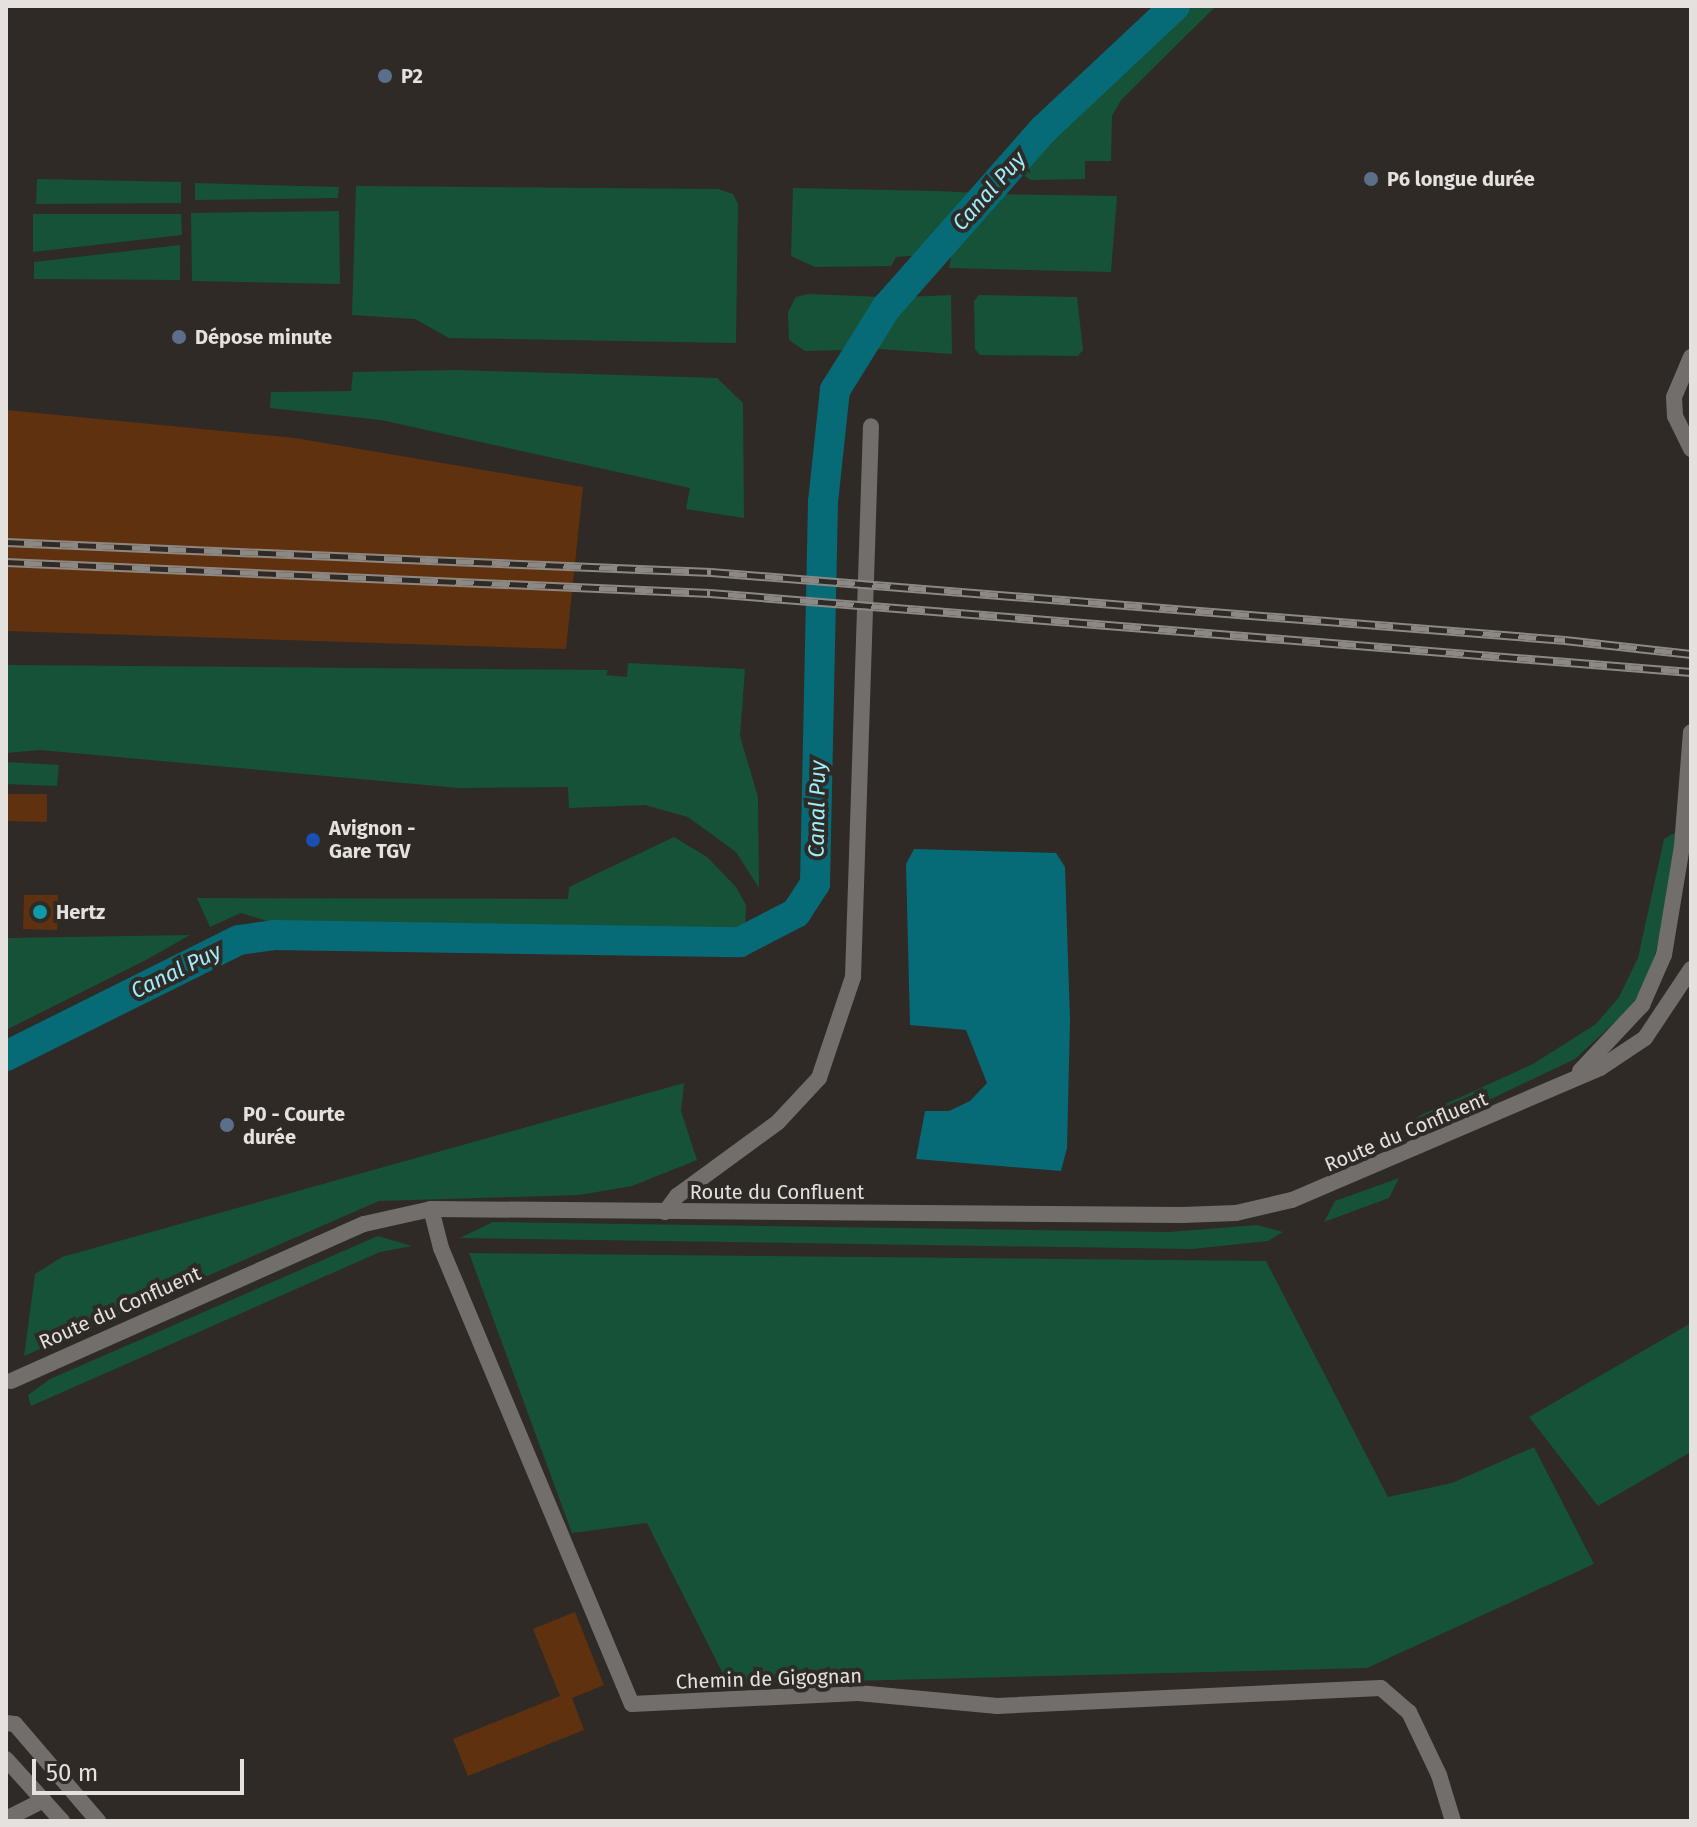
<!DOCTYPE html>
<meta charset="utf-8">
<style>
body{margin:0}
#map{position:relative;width:1697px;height:1827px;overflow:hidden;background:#2f2a26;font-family:"Fira Sans",sans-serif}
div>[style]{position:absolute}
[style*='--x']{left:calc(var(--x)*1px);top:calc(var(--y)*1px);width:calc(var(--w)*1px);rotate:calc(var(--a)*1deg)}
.green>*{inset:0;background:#165237}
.water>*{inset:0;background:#066b77}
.canal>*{height:30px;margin:-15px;padding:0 15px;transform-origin:15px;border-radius:15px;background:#066b77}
.building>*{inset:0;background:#60310f}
.minor>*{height:16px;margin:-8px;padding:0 8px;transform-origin:8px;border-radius:8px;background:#716e6c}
.tertiary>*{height:16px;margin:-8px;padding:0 8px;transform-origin:8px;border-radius:8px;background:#716e6c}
.rail>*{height:9px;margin-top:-4.5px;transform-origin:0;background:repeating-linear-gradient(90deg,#2f2a26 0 18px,#8c8884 0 36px);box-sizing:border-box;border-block:2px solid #8c8884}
.dots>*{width:22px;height:22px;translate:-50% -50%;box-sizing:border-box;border:4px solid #2f2a26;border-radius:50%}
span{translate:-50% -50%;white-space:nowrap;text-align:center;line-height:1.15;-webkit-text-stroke:8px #2f2a26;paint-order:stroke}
.poi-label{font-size:20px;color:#e4e1de;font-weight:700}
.left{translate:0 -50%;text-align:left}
.street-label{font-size:20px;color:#e4e1de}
.water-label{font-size:22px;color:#9eedfb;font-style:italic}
.frame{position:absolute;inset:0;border:8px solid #e4e1de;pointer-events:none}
.scale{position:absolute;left:32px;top:1759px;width:212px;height:36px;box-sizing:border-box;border:4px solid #e4e1de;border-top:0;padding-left:10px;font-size:24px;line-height:28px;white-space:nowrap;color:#e4e1de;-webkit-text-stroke:6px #2f2a26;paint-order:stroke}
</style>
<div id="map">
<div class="green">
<div style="clip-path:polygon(1193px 6px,1216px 6px,1121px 100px,1112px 116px,1111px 161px,1085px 161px,1085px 179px,1031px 180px,1019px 173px)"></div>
<div style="clip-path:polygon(37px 179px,181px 182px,181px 203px,36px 204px)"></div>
<div style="clip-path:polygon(195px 183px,339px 187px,338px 198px,195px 200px)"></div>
<div style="clip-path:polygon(356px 186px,718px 189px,733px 194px,738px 204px,736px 343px,449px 338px,415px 319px,352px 315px)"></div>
<div style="clip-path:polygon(793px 188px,937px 191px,981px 193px,923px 255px,896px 257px,891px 266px,815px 267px,791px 256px)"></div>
<div style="clip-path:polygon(991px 194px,1117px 196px,1111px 272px,949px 268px,951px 257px,932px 258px)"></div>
<div style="clip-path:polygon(339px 211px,340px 284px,192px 281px,191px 213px)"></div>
<div style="clip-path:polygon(33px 214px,181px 214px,182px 235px,33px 252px)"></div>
<div style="clip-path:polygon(180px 245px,180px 280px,34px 279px,34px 262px)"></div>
<div style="clip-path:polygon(808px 294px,882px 297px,842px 350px,805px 351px,789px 340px,788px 312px,796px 297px)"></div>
<div style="clip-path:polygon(951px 295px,952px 354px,864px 348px,906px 297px)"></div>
<div style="clip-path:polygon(979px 295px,1077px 297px,1083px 350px,1078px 356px,980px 355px,975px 349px,974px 301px)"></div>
<div style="clip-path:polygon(456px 370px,717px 378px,743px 403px,744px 518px,686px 509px,690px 488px,381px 420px,270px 408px,271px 392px,351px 391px,353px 372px)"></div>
<div style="clip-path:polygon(628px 663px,745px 669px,740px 736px,758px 797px,759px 888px,736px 852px,688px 817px,645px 805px,569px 808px,568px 787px,459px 788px,40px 750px,6px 753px,6px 665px,608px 670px,606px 675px,627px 677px)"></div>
<div style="clip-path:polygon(6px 762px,59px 765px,57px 786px,6px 784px)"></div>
<div style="clip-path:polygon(1678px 831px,1662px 929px,1648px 980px,1629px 1009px,1575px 1059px,1409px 1138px,1411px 1122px,1421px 1115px,1533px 1064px,1596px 1024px,1619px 997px,1638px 958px,1664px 839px)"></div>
<div style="clip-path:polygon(674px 837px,707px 857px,736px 887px,746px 905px,745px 929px,267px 921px,241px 913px,210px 927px,197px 898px,568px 899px,569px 887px)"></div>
<div style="clip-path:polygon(190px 935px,146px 960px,6px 1030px,6px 938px)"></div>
<div style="clip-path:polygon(684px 1083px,681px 1111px,697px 1160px,632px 1186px,579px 1195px,379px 1201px,24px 1356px,35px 1274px,62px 1257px)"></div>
<div style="clip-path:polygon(1399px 1178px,1389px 1198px,1324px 1222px,1335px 1201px)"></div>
<div style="clip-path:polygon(493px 1222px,1169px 1232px,1257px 1225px,1283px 1232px,1268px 1241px,1192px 1249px,460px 1238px)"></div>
<div style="clip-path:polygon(378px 1236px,412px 1246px,380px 1252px,31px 1406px,28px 1395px,50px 1379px)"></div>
<div style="clip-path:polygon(469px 1253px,1266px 1261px,1388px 1497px,1452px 1483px,1534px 1447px,1594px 1564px,1367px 1668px,728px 1684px,647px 1523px,572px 1533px)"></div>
<div style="clip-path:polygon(1691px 1323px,1691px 1452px,1598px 1506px,1529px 1417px)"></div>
</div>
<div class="water">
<div style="clip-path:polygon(914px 849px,1056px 853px,1065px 867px,1070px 1020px,1067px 1148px,1061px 1171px,916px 1159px,925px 1111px,949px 1111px,970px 1101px,987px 1083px,966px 1030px,910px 1025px,906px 864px)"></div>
</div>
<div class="canal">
<div style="--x:6;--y:1056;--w:260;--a:-26.5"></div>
<div style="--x:239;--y:940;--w:35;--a:-8"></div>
<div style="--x:274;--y:935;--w:466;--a:0.9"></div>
<div style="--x:740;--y:942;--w:63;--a:-27.4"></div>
<div style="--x:796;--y:913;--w:35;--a:-57"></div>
<div style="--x:815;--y:884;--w:382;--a:-88.8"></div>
<div style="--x:823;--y:502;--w:113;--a:-83.9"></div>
<div style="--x:835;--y:390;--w:97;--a:-58.1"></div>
<div style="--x:886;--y:308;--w:239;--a:-48.6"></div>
<div style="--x:1044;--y:129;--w:180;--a:-43.2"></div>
</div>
<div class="building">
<div style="clip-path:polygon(6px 410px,295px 438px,583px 487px,566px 649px,6px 631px)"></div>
<div style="clip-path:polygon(6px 794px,47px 794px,47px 822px,6px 821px)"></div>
<div style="clip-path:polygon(24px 895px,58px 895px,57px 930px,23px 929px)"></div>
<div style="clip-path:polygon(575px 1612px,604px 1685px,572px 1698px,584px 1730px,468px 1776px,453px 1739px,560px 1696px,533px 1629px)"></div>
</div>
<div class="minor">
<div style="--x:431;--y:1209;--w:40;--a:75.6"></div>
<div style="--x:441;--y:1248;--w:494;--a:67.3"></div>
<div style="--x:632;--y:1704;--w:226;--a:-2.8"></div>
<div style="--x:858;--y:1693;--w:140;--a:5.3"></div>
<div style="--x:997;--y:1706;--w:384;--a:-2.7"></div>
<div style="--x:1381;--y:1688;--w:37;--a:41"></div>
<div style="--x:1409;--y:1712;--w:70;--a:64.5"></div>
<div style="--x:1439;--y:1775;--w:48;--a:73.1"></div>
<div style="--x:665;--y:1212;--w:20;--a:-53"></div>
<div style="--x:677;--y:1196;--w:125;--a:-36.2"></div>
<div style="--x:778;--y:1122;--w:60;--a:-47"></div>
<div style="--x:819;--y:1078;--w:107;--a:-71.4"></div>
<div style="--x:853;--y:977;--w:551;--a:-88.13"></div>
</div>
<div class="tertiary">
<div style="--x:1691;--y:357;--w:43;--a:113"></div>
<div style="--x:1674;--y:397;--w:19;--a:87"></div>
<div style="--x:1675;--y:416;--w:37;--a:64"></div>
<div style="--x:1580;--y:1071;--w:91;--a:-46.8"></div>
<div style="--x:1642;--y:1005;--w:55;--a:-66.3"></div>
<div style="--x:1664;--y:955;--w:110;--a:-80.6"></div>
<div style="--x:1682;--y:846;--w:114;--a:-85.5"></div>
<div style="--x:11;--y:1381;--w:386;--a:-24"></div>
<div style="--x:364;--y:1224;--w:69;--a:-12.6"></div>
<div style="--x:431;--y:1209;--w:751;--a:0.46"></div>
<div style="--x:1182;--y:1215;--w:54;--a:-2.1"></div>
<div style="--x:1236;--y:1213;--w:57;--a:-13.1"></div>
<div style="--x:1292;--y:1200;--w:335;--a:-23.2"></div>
<div style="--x:1600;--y:1068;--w:54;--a:-33.7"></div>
<div style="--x:1645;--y:1038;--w:83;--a:-56.3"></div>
<div style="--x:6;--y:1723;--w:9;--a:6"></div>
<div style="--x:15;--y:1724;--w:128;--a:49.4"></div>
<div style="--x:6;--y:1759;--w:84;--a:47.9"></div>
<div style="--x:6;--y:1819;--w:42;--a:-26.6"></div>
</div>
<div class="rail">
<div style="--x:6;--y:542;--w:706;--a:2.44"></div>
<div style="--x:711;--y:572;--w:857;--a:4.55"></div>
<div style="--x:1565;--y:640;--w:127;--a:6.3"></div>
<div style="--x:6;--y:562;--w:705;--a:2.52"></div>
<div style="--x:710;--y:593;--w:984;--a:4.6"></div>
</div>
<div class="dots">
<div style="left:385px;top:76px;background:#5c6f8a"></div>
<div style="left:1371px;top:179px;background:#5c6f8a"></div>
<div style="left:179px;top:337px;background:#5c6f8a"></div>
<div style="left:313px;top:840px;background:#1a4fb4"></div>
<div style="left:40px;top:912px;background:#0f9aa8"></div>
<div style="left:227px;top:1125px;background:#5c6f8a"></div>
</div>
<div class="poi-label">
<span class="left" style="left:401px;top:76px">P2</span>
<span class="left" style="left:1387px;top:179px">P6 longue durée</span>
<span class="left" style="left:195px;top:337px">Dépose minute</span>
<span class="left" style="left:329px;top:840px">Avignon -<br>Gare TGV</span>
<span class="left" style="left:56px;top:912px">Hertz</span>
<span class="left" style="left:243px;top:1126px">P0 - Courte<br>durée</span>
</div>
<div class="street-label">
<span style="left:1406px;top:1132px;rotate:-23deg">Route du Confluent</span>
<span style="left:777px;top:1192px">Route du Confluent</span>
<span style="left:120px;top:1308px;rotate:-24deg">Route du Confluent</span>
<span style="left:769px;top:1679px;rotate:-2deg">Chemin de Gigognan</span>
</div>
<div class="water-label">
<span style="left:989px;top:191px;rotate:-48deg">Canal Puy</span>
<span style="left:817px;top:809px;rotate:-89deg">Canal Puy</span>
<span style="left:176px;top:971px;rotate:-26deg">Canal Puy</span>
</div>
<div class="frame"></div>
<div class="scale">50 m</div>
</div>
